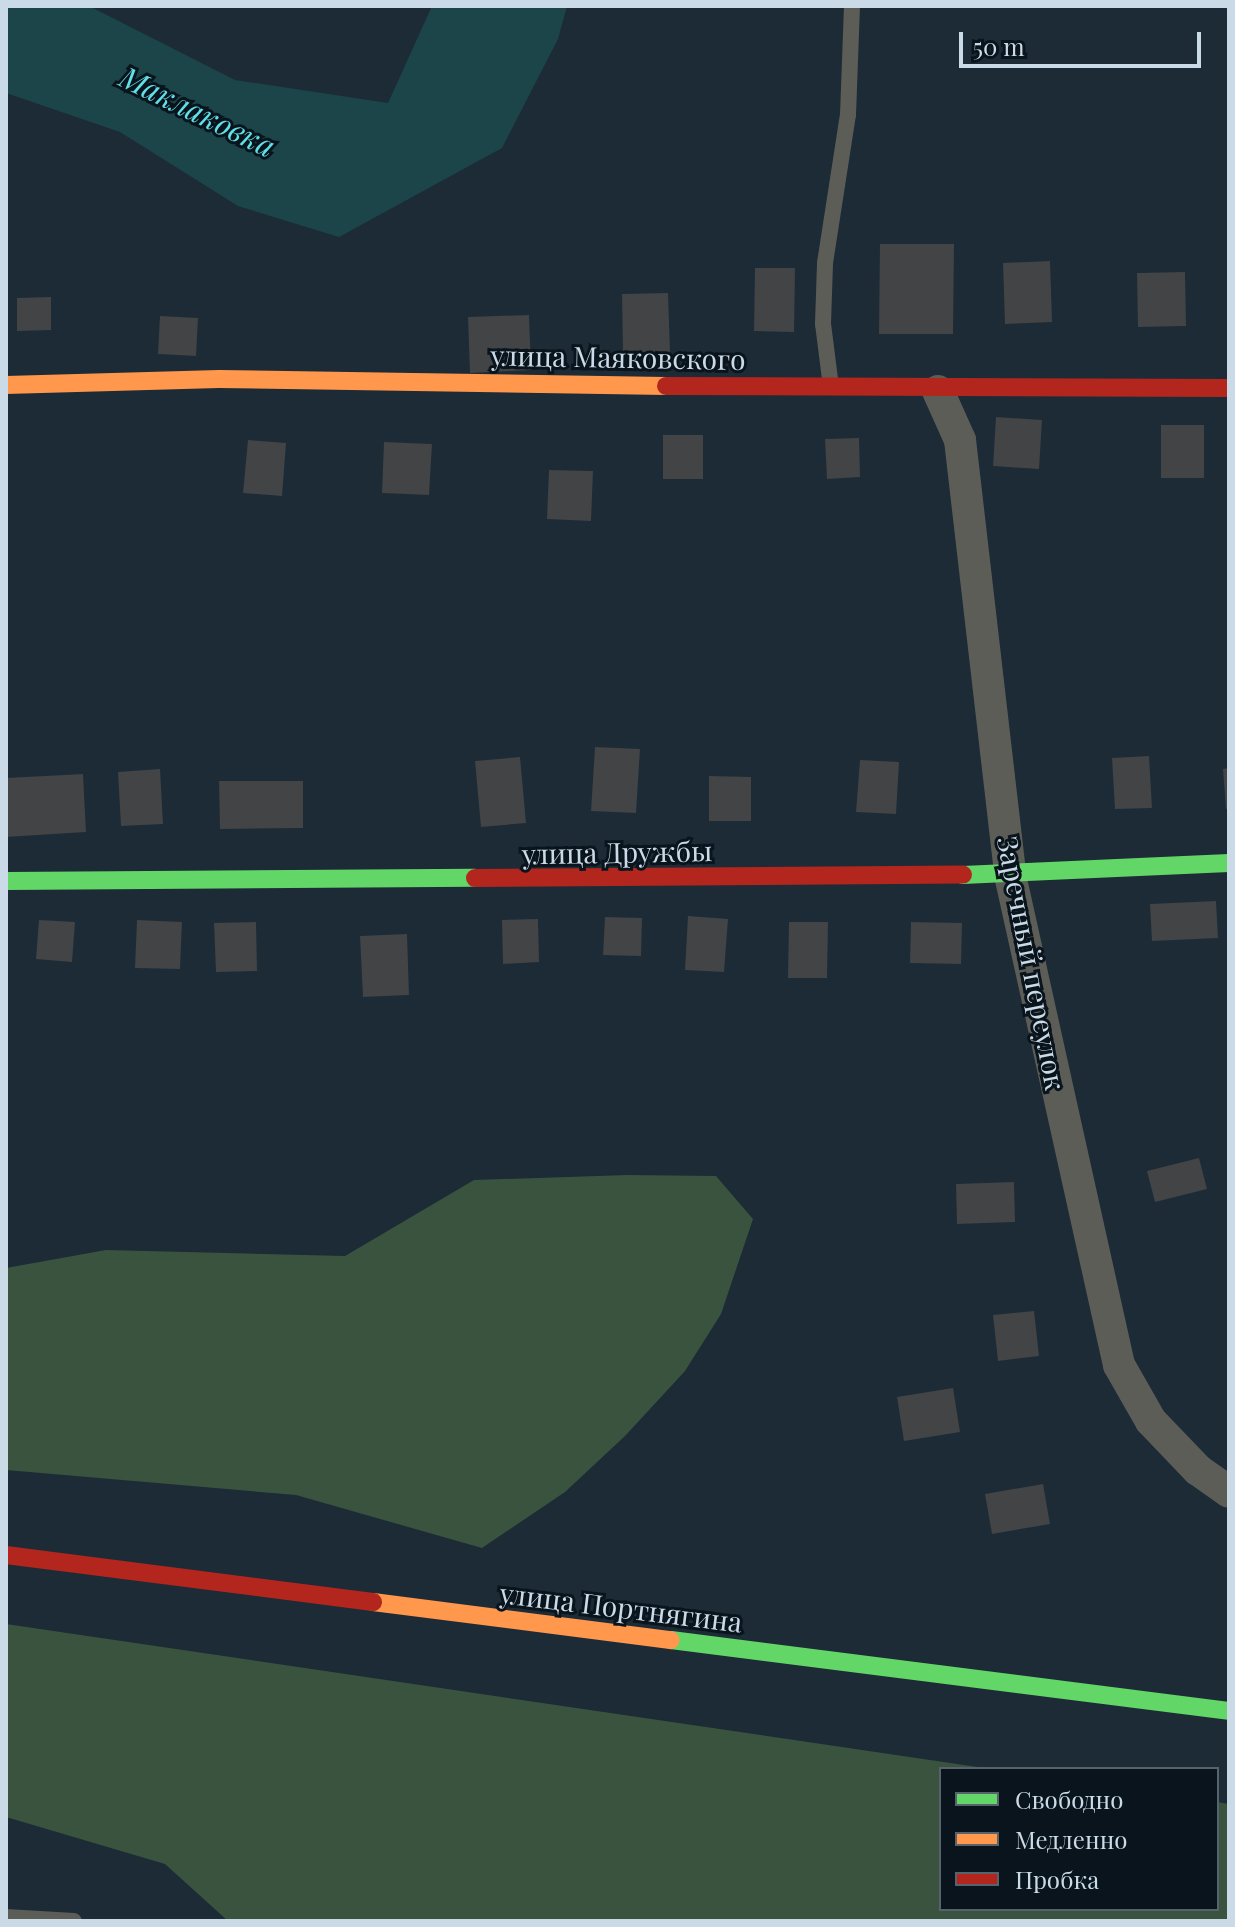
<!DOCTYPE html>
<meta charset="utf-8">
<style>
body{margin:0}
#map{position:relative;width:1235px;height:1927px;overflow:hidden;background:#1c2b36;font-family:"Playfair Display",serif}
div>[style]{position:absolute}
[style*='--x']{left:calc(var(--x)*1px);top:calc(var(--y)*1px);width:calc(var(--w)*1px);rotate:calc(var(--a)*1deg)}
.green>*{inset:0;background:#3a533e}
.water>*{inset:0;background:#1b4548}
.building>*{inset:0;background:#424446}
.lane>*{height:16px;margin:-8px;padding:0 8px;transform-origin:8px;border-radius:8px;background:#5d5d58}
.street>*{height:32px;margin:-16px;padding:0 16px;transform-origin:16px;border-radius:16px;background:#5d5d58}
.fast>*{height:18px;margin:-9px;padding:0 9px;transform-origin:9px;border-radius:9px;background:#63d668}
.slow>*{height:18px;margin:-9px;padding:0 9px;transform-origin:9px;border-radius:9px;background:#ff974d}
.jam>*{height:18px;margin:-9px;padding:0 9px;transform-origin:9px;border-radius:9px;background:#b3261e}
span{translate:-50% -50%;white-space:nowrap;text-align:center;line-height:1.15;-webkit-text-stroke:6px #09141d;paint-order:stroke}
.street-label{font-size:28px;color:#cadae6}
.water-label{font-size:30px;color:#62e0e7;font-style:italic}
.frame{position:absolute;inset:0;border:8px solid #cadae6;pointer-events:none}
.legend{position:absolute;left:939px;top:1767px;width:280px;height:144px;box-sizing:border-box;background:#09141d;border:2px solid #56636d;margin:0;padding:10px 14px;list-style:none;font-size:24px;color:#cadae6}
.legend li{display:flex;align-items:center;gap:16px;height:40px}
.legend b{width:40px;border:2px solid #56636d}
.scale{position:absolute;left:959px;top:32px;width:242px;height:36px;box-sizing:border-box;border:4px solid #cadae6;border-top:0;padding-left:10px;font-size:24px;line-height:28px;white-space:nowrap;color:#cadae6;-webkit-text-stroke:6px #09141d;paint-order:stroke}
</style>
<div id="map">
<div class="green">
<div style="clip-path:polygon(627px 1175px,716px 1176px,753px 1219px,721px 1314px,685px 1371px,625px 1436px,565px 1492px,482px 1548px,296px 1495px,6px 1470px,6px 1268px,106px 1250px,345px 1256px,474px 1180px)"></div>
<div style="clip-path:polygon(6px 1624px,991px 1769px,941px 1769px,941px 1909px,1217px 1909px,1217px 1802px,1229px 1804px,1229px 1921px,228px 1921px,165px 1864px,6px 1817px)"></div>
</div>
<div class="water">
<div style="clip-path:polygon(6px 6px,89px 6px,235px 80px,388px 103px,432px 6px,567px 6px,558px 39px,502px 148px,339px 237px,238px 206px,120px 132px,6px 93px)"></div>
</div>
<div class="building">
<div style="clip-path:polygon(880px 244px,954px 244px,953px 334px,879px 334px)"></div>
<div style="clip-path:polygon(1050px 261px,1052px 322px,1005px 324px,1003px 263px)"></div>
<div style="clip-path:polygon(755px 268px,795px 268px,794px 332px,754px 331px)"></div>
<div style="clip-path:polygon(1185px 272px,1186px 326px,1138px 327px,1137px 273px)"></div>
<div style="clip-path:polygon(668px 293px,670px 352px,623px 353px,622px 294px)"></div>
<div style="clip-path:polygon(51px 297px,51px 330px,17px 331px,17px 298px)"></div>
<div style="clip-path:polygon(529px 315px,531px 370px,470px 373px,468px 317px)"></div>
<div style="clip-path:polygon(160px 316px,198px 318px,196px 356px,158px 354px)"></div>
<div style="clip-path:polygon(996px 417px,1042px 420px,1039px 469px,993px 466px)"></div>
<div style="clip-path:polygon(1161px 425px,1204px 425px,1204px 478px,1161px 478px)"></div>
<div style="clip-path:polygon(663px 435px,703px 435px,703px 479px,663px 479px)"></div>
<div style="clip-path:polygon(859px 438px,860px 477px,827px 479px,825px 439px)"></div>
<div style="clip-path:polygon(248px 440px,286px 443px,282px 496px,243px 493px)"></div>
<div style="clip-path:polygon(384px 442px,432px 444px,429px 495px,382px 493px)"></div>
<div style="clip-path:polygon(549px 470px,593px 471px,591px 521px,547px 519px)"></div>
<div style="clip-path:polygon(595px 747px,640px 749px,636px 813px,591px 811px)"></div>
<div style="clip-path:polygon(1149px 756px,1152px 808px,1115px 809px,1112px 758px)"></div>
<div style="clip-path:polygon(520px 757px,526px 823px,481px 827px,475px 761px)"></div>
<div style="clip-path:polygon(860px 760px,899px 762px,896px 814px,856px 812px)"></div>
<div style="clip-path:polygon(1229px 768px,1229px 808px,1226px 809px,1223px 769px)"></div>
<div style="clip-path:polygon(160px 769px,163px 824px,121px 826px,118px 772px)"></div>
<div style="clip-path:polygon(83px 774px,86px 832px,6px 837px,6px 778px)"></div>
<div style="clip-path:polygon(709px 776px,751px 777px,751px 821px,709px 821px)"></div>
<div style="clip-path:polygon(219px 781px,303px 781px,303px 828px,220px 829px)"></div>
<div style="clip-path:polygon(1216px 901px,1218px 938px,1152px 941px,1150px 904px)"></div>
<div style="clip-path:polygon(688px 916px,728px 919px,724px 972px,685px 970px)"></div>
<div style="clip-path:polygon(605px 917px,642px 918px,641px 956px,603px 955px)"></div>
<div style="clip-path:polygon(538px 919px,539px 962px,503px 964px,502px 920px)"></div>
<div style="clip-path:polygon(39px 920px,75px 922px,72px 962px,36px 959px)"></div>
<div style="clip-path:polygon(137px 920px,182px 922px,180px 969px,135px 968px)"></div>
<div style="clip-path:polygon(256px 922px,257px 971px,216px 972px,214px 923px)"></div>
<div style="clip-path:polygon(789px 922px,828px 922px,827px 978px,788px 978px)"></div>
<div style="clip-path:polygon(911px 922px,962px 923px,961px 964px,910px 963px)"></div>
<div style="clip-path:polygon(407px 934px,409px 995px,363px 997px,360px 936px)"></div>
<div style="clip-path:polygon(1199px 1158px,1207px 1189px,1155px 1202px,1147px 1171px)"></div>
<div style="clip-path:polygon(1014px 1182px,1015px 1222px,957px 1224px,956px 1184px)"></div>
<div style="clip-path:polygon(1034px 1311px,1039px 1356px,998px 1361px,993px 1315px)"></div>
<div style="clip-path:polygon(953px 1388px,960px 1432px,904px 1441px,897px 1397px)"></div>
<div style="clip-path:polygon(1043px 1484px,1050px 1524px,992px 1534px,985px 1494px)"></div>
</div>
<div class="lane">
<div style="--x:831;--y:387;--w:64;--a:-97.2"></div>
<div style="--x:823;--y:324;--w:61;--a:-88.1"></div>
<div style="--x:825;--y:263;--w:150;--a:-81.2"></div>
<div style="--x:848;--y:115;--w:109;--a:-87.9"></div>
<div style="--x:6;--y:1917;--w:68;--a:3.4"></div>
</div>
<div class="street">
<div style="--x:938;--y:391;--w:54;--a:65.8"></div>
<div style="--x:960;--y:440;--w:438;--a:83.4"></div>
<div style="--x:1010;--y:875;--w:502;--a:77.46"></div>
<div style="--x:1119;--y:1365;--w:64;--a:60.3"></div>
<div style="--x:1151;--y:1421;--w:68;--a:46.2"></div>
<div style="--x:1198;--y:1470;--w:38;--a:35"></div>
</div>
<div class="fast">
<div style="--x:963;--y:875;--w:266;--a:-2.6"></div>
<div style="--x:6;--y:881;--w:469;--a:-0.4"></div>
<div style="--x:671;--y:1640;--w:562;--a:7.25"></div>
</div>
<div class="slow">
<div style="--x:6;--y:385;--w:213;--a:-1.6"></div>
<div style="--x:219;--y:379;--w:447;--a:0.9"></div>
<div style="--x:373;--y:1602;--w:300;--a:7.3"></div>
</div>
<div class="jam">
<div style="--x:666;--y:386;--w:563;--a:0.2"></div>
<div style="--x:475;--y:878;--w:488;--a:-0.4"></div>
<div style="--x:6;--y:1555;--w:370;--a:7.3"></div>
</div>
<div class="street-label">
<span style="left:618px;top:357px;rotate:1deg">улица Маяковского</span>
<span style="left:617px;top:852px;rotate:-1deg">улица Дружбы</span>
<span style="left:1032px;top:963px;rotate:79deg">Заречный переулок</span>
<span style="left:621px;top:1607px;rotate:7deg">улица Портнягина</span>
</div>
<div class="water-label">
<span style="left:198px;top:111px;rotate:26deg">Маклаковка</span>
</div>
<div class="frame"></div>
<ul class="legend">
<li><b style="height:10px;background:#63d668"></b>Свободно</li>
<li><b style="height:10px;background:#ff974d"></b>Медленно</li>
<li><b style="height:10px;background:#b3261e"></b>Пробка</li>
</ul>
<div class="scale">50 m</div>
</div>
